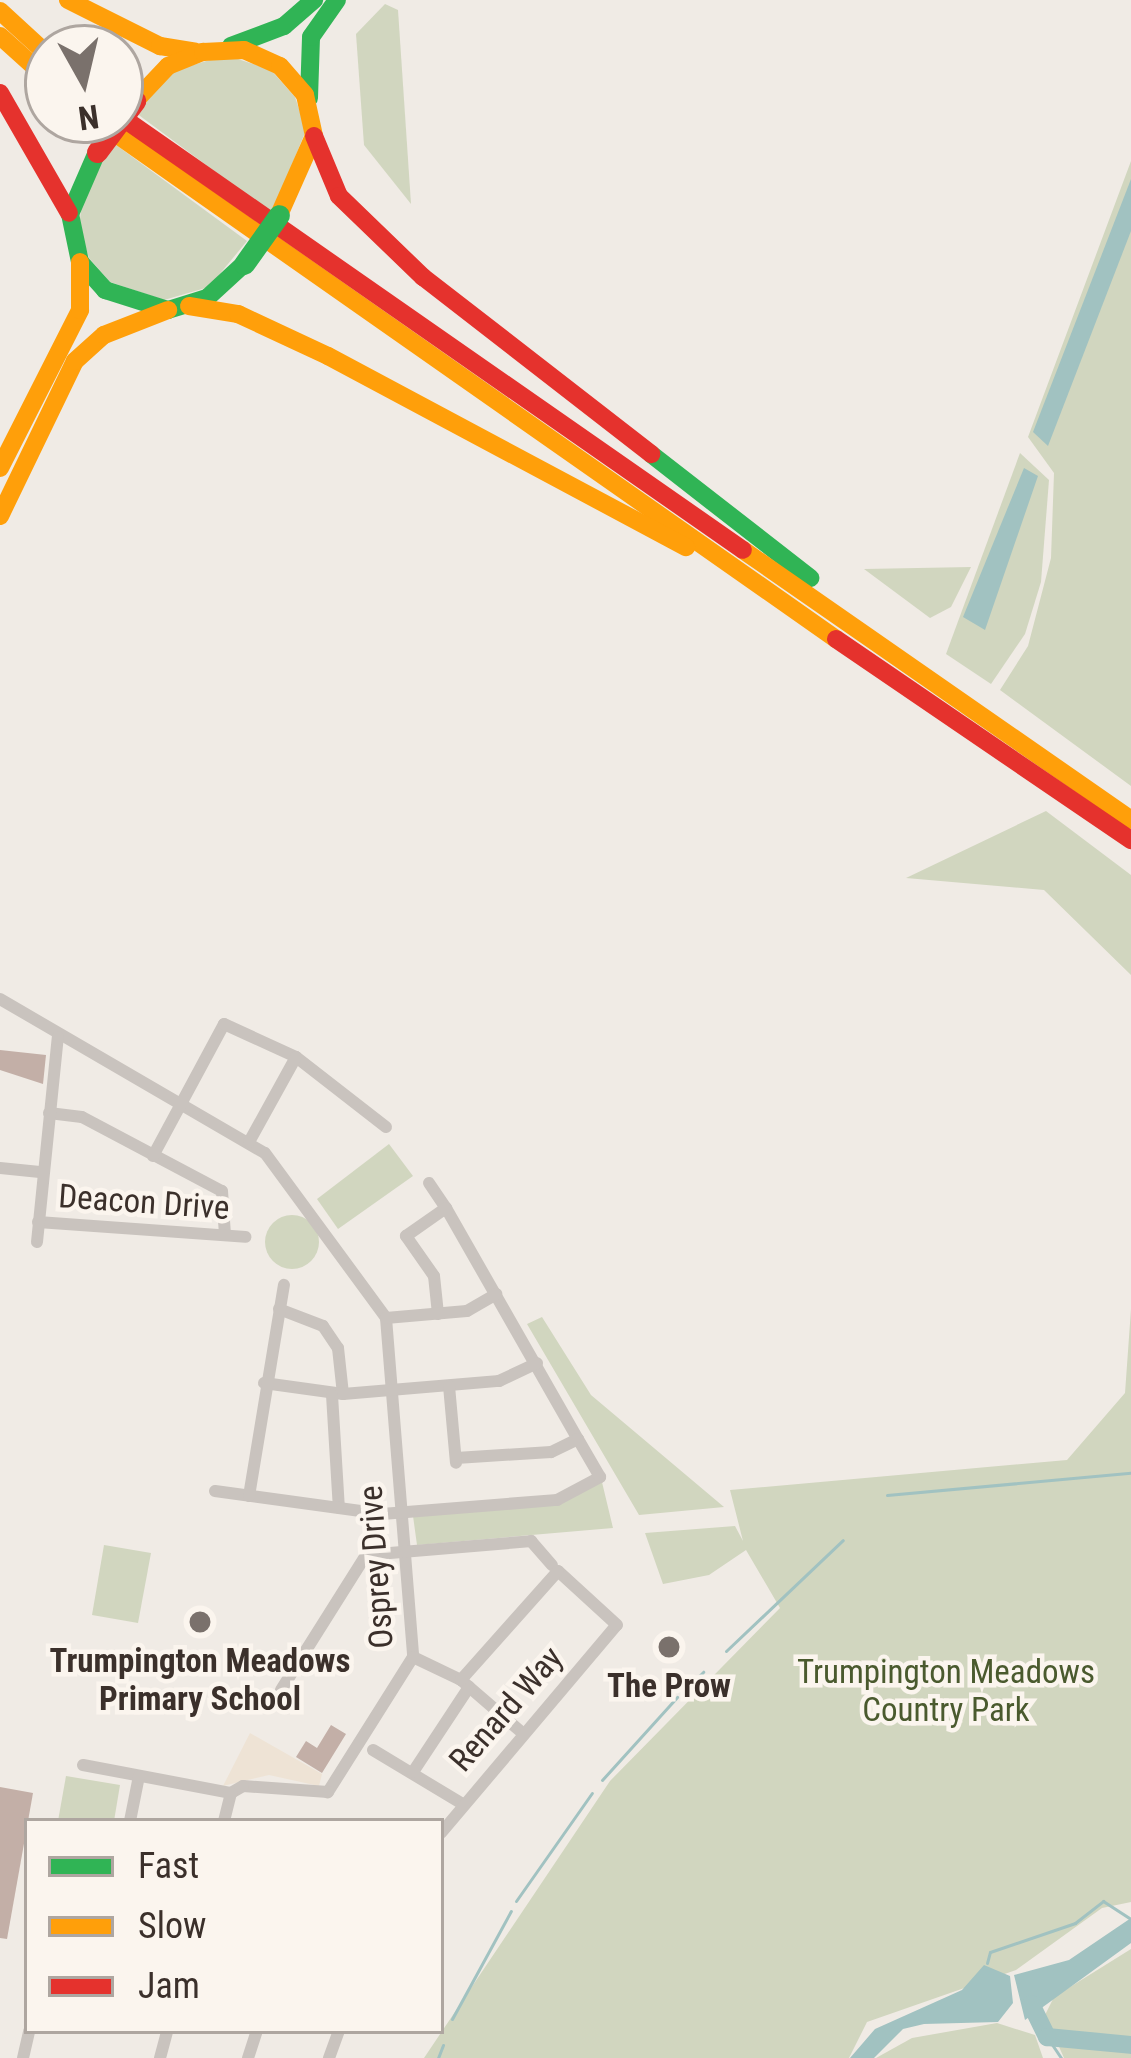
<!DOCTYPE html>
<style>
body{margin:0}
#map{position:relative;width:1131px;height:2058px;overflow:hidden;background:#f0ebe5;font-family:"Roboto Condensed",sans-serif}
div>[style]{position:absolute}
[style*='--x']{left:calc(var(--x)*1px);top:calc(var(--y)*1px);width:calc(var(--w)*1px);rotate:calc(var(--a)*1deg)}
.green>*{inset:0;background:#d1d6bf}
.round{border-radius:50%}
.plaza>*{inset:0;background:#eee3d5}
.water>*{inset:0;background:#a1c2c1}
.stream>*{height:3px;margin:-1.5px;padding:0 1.5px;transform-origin:1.5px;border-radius:1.5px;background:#a1c2c1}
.river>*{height:18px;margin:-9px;padding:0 9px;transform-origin:9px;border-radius:9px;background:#a1c2c1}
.building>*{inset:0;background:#c3afa7}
.street>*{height:12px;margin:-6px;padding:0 6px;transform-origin:6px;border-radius:6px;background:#c9c3be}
.fast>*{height:18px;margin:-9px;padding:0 9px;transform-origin:9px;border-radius:9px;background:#30b455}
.slow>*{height:18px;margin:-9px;padding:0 9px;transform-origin:9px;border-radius:9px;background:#ff9f0a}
.jam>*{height:18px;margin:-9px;padding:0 9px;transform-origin:9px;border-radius:9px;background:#e5322d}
.fast-bridge>*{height:21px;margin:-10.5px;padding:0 10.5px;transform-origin:10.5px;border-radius:10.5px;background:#30b455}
.jam-bridge>*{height:21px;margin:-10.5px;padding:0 10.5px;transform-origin:10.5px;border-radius:10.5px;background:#e5322d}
.dots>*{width:33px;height:33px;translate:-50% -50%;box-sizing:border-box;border:6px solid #fbf5ee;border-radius:50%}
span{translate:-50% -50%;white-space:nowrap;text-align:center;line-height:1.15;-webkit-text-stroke:9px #fbf5ee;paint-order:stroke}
.street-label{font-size:33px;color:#3b302b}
.poi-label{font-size:33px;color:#3b302b;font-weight:700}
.park-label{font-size:33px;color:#4a5a2e}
.legend{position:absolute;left:24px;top:1818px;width:420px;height:216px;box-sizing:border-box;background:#fbf5ee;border:3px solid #aea6a0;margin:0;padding:15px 21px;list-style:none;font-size:36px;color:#3b302b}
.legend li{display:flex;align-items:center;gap:24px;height:60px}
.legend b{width:60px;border:3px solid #aea6a0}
.north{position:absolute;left:24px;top:24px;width:120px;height:120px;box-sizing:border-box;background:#fbf5ee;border:3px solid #aea6a0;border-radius:50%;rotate:172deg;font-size:33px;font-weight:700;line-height:48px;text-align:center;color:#3b302b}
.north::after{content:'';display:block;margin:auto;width:42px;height:54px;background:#7a716c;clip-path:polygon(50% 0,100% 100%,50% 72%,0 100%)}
</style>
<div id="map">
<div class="green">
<div style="clip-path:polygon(385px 4px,398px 10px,411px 204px,364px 145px,356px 34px)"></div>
<div style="clip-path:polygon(226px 55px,271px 70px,295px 97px,306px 130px,272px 214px,136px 113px,170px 72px)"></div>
<div style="clip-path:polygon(112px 142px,247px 241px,209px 287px,164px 300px,110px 282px,89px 258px,79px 227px,84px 185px)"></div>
<div style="clip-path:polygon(1131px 161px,1131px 786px,1000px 690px,1028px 646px,1051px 558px,1054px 473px,1028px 437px)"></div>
<div style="clip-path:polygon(1020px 453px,1049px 480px,1041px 582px,1025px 634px,991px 684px,946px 654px)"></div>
<div style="clip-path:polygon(971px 567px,951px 607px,930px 618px,864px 569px)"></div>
<div style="clip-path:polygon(1046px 811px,1131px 875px,1131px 975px,1044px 890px,906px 878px)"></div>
<div style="clip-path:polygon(389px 1144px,413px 1176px,338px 1229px,317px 1199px)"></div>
<div class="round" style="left:265px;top:1215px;width:54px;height:54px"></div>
<div style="clip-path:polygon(1131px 1309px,1131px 1902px,1102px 1908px,1016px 1970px,867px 2022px,849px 2058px,424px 2058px,610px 1781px,780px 1608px,746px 1550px,709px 1575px,663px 1584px,645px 1533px,735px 1526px,743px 1541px,730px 1490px,1067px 1460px,1125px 1393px)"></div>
<div style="clip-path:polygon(542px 1317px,591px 1395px,724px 1507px,639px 1515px,527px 1324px)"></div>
<div style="clip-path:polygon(601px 1478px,613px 1528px,417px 1545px,413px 1516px,560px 1502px)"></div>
<div style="clip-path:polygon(104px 1545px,151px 1553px,138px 1623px,92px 1615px)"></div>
<div style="clip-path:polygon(66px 1776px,120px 1785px,114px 1821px,58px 1821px)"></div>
<div style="clip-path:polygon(1131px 1949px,1131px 2058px,1064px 2058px,1045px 2015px,1054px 1997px)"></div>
<div style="clip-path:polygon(997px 2023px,1035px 2035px,1043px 2058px,876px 2058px,912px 2038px)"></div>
</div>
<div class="plaza">
<div style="clip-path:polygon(250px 1733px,322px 1774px,319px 1786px,269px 1775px,223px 1786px)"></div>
</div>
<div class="water">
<div style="clip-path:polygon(1131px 179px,1131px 231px,1048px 446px,1033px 432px)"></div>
<div style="clip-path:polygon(1024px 468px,1038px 476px,985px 630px,963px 617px)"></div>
<div style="clip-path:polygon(1131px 1918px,1131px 1943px,1025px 2020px,1014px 1975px,1069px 1960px)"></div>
<div style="clip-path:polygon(984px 1965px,1010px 1976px,1013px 2003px,998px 2022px,924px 2024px,903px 2029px,874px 2058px,850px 2058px,875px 2029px,962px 1990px)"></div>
</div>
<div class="stream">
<div style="--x:887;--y:1495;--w:245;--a:-5.2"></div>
<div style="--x:726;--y:1651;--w:161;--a:-43.5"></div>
<div style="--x:692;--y:1683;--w:16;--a:-45"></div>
<div style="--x:602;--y:1780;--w:112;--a:-47.9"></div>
<div style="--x:516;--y:1901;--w:132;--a:-54.9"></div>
<div style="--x:987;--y:1963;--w:11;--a:-75"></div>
<div style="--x:990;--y:1952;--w:90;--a:-18.8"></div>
<div style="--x:1075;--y:1923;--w:36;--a:-38"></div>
<div style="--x:1103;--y:1901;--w:33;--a:33"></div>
<div style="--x:452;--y:2019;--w:123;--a:-61.4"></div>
<div style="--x:1047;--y:2037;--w:25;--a:56"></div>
<div style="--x:438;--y:2058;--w:14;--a:-69"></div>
</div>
<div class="river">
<div style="--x:1031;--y:2004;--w:37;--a:64"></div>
<div style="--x:1047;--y:2037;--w:84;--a:5.4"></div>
</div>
<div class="building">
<div style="clip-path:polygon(0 1050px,46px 1055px,43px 1084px,0 1070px)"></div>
<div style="clip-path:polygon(331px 1725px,346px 1734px,322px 1773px,296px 1757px,306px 1741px,317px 1748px)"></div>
<div style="clip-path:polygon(0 1787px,33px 1793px,7px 1939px,0 1938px)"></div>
</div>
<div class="street">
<div style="--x:0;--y:999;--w:306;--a:30.2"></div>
<div style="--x:265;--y:1153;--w:205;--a:53.7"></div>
<div style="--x:386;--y:1318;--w:340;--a:85.4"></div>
<div style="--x:413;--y:1657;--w:160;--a:122.2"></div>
<div style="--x:328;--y:1792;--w:85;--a:-176"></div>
<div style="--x:243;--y:1786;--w:14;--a:150"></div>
<div style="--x:231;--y:1793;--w:29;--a:104"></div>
<div style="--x:296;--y:1057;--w:114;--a:37.9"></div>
<div style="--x:49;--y:1113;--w:33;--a:7"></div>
<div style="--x:82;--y:1117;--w:158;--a:27.9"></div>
<div style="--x:222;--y:1191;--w:44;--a:86.1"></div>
<div style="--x:153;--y:1156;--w:150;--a:-61.7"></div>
<div style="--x:224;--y:1024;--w:79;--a:24.6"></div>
<div style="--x:296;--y:1057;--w:97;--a:118.9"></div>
<div style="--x:0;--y:1168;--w:40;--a:5.7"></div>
<div style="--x:429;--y:1183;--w:30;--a:56"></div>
<div style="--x:38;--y:1222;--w:208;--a:4.1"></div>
<div style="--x:37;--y:1242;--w:206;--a:-84.2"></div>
<div style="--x:279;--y:1309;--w:47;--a:21.1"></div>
<div style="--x:323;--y:1326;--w:27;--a:56"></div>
<div style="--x:338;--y:1348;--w:46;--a:83.8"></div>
<div style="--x:438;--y:1314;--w:38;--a:-96"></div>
<div style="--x:434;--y:1276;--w:49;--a:-125"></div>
<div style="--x:406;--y:1236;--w:49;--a:-35"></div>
<div style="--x:446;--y:1208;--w:266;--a:60.3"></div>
<div style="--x:578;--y:1439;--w:30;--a:154"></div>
<div style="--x:551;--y:1452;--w:95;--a:176.4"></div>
<div style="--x:386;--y:1318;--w:81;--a:-4.9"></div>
<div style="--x:467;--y:1311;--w:34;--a:-30"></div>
<div style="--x:264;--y:1383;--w:80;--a:7.9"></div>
<div style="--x:343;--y:1394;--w:157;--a:-4.8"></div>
<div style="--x:499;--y:1381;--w:42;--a:-25.3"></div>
<div style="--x:449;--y:1386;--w:77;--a:84.8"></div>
<div style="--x:332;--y:1395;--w:113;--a:86.5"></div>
<div style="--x:215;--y:1491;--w:169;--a:7.8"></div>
<div style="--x:382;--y:1514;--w:176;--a:-4.6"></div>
<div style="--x:557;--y:1500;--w:49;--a:-28.1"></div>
<div style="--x:600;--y:1477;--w:44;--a:-120.1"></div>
<div style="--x:249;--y:1496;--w:214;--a:-80.6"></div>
<div style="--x:413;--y:1657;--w:53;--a:25.6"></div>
<div style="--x:461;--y:1680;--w:77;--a:40.8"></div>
<div style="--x:281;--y:1690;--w:160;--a:-57.8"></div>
<div style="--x:366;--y:1555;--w:166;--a:-4.8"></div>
<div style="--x:531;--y:1541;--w:32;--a:49"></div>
<div style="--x:373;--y:1750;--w:103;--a:31.1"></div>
<div style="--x:83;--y:1765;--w:151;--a:10.7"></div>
<div style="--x:413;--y:1772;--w:102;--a:-56.6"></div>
<div style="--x:130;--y:1821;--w:46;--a:-78.7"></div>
<div style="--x:441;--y:1833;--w:272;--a:-49.8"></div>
<div style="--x:617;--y:1625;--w:80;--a:-137.5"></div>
<div style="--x:558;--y:1571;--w:146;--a:131.7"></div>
<div style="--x:23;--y:2058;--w:28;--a:-77"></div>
<div style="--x:160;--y:2058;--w:28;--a:-75"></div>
<div style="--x:248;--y:2058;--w:28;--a:-72"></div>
<div style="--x:329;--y:2058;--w:29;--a:-70"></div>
</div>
<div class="fast">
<div style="--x:231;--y:46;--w:57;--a:-20.7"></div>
<div style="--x:284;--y:26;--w:40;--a:-41"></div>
<div style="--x:309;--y:98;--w:61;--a:-88.1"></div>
<div style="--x:311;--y:37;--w:45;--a:-54.9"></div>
<div style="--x:97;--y:152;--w:68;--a:113.5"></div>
<div style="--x:70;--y:214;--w:49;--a:78.2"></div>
<div style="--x:80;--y:262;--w:38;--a:48"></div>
<div style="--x:105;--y:290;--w:66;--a:17.6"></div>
<div style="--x:168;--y:310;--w:41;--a:-17.1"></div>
<div style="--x:207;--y:298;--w:50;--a:-42.6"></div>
<div style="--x:651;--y:454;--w:202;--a:37.9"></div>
</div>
<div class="slow">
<div style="--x:68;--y:0;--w:103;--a:26.6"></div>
<div style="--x:160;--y:46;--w:36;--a:9"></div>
<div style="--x:0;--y:11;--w:65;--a:42.5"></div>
<div style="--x:0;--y:36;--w:64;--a:41.9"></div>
<div style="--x:135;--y:101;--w:48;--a:-46.7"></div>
<div style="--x:168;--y:66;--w:38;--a:-22"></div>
<div style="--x:203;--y:52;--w:41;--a:-2.8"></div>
<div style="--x:244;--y:50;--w:39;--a:24"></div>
<div style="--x:280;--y:66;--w:38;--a:49"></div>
<div style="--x:305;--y:95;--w:42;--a:77.6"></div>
<div style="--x:314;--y:136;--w:86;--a:113.9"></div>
<div style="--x:96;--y:120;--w:904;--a:35.04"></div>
<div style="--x:189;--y:306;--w:50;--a:9.3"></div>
<div style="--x:238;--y:314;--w:99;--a:25"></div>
<div style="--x:328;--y:356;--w:406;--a:28.1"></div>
<div style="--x:0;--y:468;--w:177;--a:-63.1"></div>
<div style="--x:80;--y:310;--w:48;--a:-90"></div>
<div style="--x:0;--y:516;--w:172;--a:-64.2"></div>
<div style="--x:75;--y:361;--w:39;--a:-42"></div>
<div style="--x:104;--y:335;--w:69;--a:-21.3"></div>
<div style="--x:743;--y:550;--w:473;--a:34.8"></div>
</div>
<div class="jam">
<div style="--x:0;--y:93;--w:138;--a:60.1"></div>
<div style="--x:120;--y:116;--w:759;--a:34.86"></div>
<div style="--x:314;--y:136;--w:65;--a:67.4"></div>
<div style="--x:339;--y:196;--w:117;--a:44"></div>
<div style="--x:423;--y:277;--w:289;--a:37.8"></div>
<div style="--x:836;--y:639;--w:357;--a:34.3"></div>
</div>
<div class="fast-bridge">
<div style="--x:244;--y:264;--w:60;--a:-54.5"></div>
</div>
<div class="jam-bridge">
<div style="--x:97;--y:152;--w:64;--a:-53.3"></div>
</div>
<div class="dots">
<div style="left:200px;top:1622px;background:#7a716c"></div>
<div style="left:669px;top:1647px;background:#7a716c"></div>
</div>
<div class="street-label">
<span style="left:144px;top:1202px;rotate:4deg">Deacon Drive</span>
<span style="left:376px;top:1567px;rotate:-94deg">Osprey Drive</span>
<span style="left:506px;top:1709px;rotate:-49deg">Renard Way</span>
</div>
<div class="poi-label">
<span style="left:200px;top:1680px">Trumpington Meadows<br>Primary School</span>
<span style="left:669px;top:1686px">The Prow</span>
</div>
<div class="park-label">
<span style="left:946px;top:1691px">Trumpington Meadows<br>Country Park</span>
</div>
<ul class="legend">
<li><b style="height:15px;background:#30b455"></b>Fast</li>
<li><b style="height:15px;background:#ff9f0a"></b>Slow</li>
<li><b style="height:15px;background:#e5322d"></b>Jam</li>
</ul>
<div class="north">N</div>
</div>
